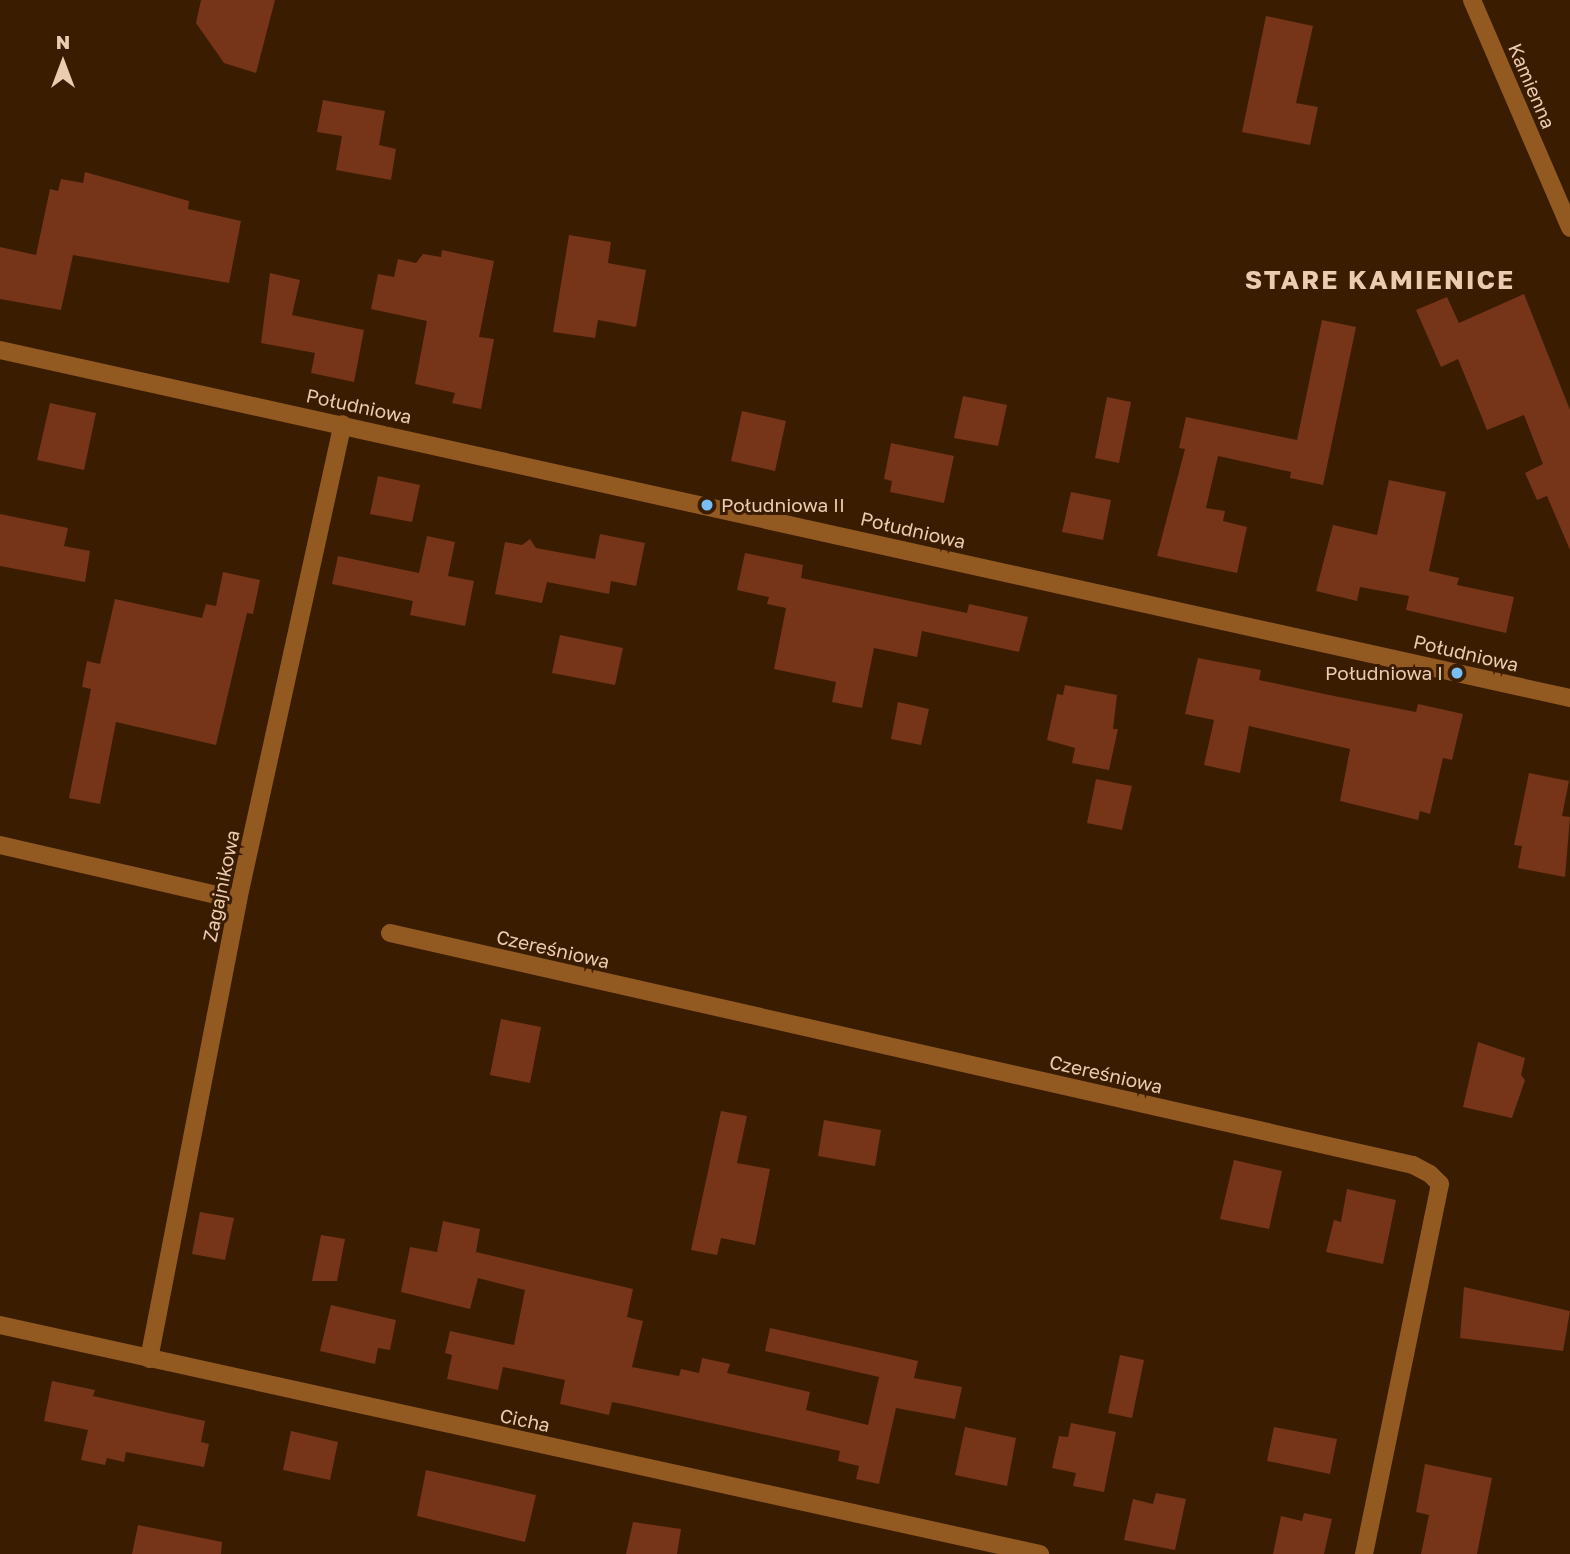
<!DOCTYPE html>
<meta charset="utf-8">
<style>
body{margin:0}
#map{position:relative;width:1570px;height:1554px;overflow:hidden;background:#3a1d00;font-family:"Golos Text",sans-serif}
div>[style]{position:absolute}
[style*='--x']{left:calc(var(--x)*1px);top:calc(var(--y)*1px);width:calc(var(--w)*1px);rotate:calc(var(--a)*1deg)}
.building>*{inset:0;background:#763418}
.minor>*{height:18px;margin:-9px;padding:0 9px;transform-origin:9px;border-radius:9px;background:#925a21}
.tertiary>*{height:18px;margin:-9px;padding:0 9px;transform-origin:9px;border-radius:9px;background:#925a21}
.dots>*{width:19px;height:19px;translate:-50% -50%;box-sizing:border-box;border:4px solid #3a1d00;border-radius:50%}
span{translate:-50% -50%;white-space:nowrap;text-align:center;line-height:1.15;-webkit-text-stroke:6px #3a1d00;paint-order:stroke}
.street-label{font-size:19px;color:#ecccb1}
.poi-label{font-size:19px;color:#ecccb1}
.left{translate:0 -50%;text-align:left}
.right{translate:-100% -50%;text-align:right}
.district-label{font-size:26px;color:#ecccb1;font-weight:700;letter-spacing:2px}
.north{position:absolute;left:28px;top:28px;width:70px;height:70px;-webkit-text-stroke:5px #3a1d00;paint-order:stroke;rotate:0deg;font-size:19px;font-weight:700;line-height:28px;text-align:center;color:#ecccb1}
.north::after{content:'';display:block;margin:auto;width:24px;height:32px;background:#ecccb1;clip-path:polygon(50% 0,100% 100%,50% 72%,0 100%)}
</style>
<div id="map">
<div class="building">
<div style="clip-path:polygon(201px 0,275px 0,256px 73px,224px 63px,196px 23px)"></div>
<div style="clip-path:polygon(1266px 16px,1313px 26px,1296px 103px,1318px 107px,1310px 145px,1242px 132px)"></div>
<div style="clip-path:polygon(323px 100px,385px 111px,379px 145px,396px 149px,391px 180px,336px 170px,342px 136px,317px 132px)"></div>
<div style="clip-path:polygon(85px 172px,189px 201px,188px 209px,241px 221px,229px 283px,73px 255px,61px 310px,0 299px,0 247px,36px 255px,50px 189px,58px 191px,61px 179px,83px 183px)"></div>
<div style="clip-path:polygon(569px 235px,611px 242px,608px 263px,646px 270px,636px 327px,598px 320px,595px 338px,553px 332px)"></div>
<div style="clip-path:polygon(442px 250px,494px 261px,479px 337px,494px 339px,481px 409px,452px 403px,455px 393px,415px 384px,427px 321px,371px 309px,378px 274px,394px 277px,398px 259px,416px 263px,423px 254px,441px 257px)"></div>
<div style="clip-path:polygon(270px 273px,300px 280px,292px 315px,364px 330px,354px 382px,311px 373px,315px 353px,261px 343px)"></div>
<div style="clip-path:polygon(1524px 294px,1570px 410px,1570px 550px,1547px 496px,1537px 500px,1525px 473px,1543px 464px,1524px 415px,1487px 430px,1458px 359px,1441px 367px,1416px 310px,1447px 297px,1459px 323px)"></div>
<div style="clip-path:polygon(1322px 320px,1356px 327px,1323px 485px,1290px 478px,1291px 472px,1218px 456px,1206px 508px,1225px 511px,1223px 521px,1247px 527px,1237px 573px,1157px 556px,1185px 449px,1179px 448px,1186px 417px,1297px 440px)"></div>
<div style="clip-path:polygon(963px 396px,1007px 405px,998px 446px,954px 438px)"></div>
<div style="clip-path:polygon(1107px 397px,1131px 402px,1119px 463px,1095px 458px)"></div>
<div style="clip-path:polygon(50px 403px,96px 413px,84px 470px,37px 460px)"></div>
<div style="clip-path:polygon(742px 411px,786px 421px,775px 471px,731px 461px)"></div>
<div style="clip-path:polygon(891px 443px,954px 456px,944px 503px,890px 492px,892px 481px,884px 479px)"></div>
<div style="clip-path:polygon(378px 476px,420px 485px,412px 522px,370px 514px)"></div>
<div style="clip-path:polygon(1389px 480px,1446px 492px,1429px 571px,1459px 578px,1457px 585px,1514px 597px,1506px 633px,1406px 610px,1409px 596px,1360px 587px,1357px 601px,1316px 591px,1333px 525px,1377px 535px)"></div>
<div style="clip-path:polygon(1071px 492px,1111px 500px,1103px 540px,1062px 532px)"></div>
<div style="clip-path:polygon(0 514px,68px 528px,64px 546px,90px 551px,85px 582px,0 566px)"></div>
<div style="clip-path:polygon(600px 534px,645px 543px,636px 586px,611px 581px,609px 594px,547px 582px,542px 603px,495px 594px,505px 542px,522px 545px,530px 539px,536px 548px,595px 559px)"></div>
<div style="clip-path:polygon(427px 536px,455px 542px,448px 576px,474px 581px,465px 626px,410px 615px,413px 601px,332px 584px,338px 556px,419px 573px)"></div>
<div style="clip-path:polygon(745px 553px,803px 565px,801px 578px,967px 613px,969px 604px,1028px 617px,1019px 652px,922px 631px,917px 657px,874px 648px,862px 708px,832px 702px,836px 682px,774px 669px,786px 608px,767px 604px,769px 597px,737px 590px)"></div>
<div style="clip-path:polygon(223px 572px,260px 580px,253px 614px,247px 613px,216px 745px,116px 722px,100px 804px,69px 798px,91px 689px,82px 687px,87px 661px,100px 664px,115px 599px,202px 618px,206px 604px,216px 606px)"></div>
<div style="clip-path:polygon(560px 635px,623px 648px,615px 685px,552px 673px)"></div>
<div style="clip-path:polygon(1198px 658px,1261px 670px,1259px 680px,1329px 695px,1416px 712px,1418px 704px,1463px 714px,1452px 760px,1443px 758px,1430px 814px,1420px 811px,1418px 820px,1340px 801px,1350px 749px,1249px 726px,1240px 773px,1204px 765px,1214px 720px,1185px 714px)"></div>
<div style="clip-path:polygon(1065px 685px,1117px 695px,1113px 729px,1118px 729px,1109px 770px,1072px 763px,1075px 748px,1047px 740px,1057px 694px,1063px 695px)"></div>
<div style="clip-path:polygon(898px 702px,929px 709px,921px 745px,891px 739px)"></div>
<div style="clip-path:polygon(1529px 773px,1569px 781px,1562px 816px,1570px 817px,1565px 877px,1518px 868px,1522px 846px,1514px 845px)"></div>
<div style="clip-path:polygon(1096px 779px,1132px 786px,1122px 830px,1087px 823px)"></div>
<div style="clip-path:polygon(501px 1019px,541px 1027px,530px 1083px,490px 1075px)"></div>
<div style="clip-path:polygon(1478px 1042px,1525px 1058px,1521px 1075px,1525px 1080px,1512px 1118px,1463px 1107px)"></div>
<div style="clip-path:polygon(721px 1111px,747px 1116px,737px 1163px,770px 1169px,755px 1245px,721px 1238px,717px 1255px,691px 1250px)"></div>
<div style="clip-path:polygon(824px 1120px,881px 1130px,875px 1166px,818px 1156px)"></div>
<div style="clip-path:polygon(1234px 1160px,1282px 1171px,1269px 1229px,1220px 1219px)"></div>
<div style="clip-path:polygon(1347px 1189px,1396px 1200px,1383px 1264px,1326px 1252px,1334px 1220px,1341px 1222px)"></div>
<div style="clip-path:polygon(200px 1212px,234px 1218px,225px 1260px,192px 1254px)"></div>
<div style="clip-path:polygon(443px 1221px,480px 1229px,476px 1252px,633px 1289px,627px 1317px,643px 1321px,632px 1367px,679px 1376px,681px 1369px,699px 1373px,702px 1358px,730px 1364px,727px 1373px,810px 1392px,806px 1410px,868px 1425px,879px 1377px,765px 1351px,770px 1328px,918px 1361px,914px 1378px,962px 1387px,955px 1419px,896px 1408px,879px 1484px,856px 1479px,859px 1466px,838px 1461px,840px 1451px,628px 1405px,612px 1402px,609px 1415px,560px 1404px,565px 1380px,503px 1367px,498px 1390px,447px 1379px,452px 1355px,445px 1353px,450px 1331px,514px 1345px,525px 1290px,478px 1278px,470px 1309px,401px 1292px,410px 1247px,437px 1252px)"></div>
<div style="clip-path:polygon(321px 1235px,345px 1239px,337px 1281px,312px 1281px)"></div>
<div style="clip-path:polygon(1464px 1287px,1570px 1311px,1563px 1351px,1460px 1338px)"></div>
<div style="clip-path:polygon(331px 1305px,396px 1320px,390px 1350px,378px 1348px,375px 1364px,320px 1351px)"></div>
<div style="clip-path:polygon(1120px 1355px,1144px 1360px,1132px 1418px,1108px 1413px)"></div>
<div style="clip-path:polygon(52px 1381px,95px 1390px,93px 1396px,205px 1421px,201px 1442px,209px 1444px,204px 1467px,126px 1452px,124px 1462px,107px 1458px,105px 1465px,81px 1460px,88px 1430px,44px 1421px)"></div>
<div style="clip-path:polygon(1071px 1423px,1116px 1432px,1104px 1492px,1073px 1486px,1076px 1473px,1052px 1468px,1059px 1436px,1068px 1437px)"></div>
<div style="clip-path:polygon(965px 1427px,1016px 1438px,1007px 1486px,955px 1475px)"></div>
<div style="clip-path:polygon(1274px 1427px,1337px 1439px,1330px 1474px,1267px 1461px)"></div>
<div style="clip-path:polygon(291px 1431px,338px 1442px,330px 1480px,283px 1470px)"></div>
<div style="clip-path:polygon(1425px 1464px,1492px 1478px,1477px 1554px,1421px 1554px,1429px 1515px,1416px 1512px)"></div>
<div style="clip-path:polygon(426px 1470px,536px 1495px,525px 1542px,417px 1516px)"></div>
<div style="clip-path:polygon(1156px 1493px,1186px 1499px,1175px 1550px,1124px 1540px,1133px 1499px,1153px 1504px)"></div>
<div style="clip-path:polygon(1304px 1513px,1332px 1519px,1324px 1554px,1273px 1554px,1281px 1516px,1302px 1521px)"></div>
<div style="clip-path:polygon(633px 1522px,681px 1529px,677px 1554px,626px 1554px)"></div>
<div style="clip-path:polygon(138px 1525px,222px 1542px,221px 1554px,132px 1554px)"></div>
</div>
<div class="minor">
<div style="--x:0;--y:350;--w:1608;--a:12.5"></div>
<div style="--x:0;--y:845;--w:244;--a:13"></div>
<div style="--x:390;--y:933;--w:1049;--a:12.78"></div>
<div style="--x:1413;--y:1165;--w:19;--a:28"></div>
<div style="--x:1430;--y:1174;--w:14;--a:45"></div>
<div style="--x:1440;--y:1184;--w:378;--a:101.6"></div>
<div style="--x:0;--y:1325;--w:1065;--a:12.42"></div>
<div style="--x:149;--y:1359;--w:468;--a:-79"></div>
<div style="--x:238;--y:900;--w:487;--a:-77.6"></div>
</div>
<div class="tertiary">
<div style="--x:1472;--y:0;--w:248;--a:66.7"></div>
</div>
<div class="dots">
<div style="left:707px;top:505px;background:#76c0f7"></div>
<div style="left:1457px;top:673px;background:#76c0f7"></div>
</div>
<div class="street-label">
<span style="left:1532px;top:86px;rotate:67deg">Kamienna</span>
<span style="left:359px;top:406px;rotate:12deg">Południowa</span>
<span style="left:913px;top:530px;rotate:13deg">Południowa</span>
<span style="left:1466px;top:653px;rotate:13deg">Południowa</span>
<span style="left:221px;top:886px;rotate:-78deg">Zagajnikowa</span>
<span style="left:553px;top:949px;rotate:13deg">Czereśniowa</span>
<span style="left:1106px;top:1074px;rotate:13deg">Czereśniowa</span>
<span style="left:525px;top:1420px;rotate:12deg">Cicha</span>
</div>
<div class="poi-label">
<span class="left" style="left:721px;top:505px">Południowa II</span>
<span class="right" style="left:1443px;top:673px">Południowa I</span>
</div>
<div class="district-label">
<span style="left:1380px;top:280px">STARE KAMIENICE</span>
</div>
<div class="north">N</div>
</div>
